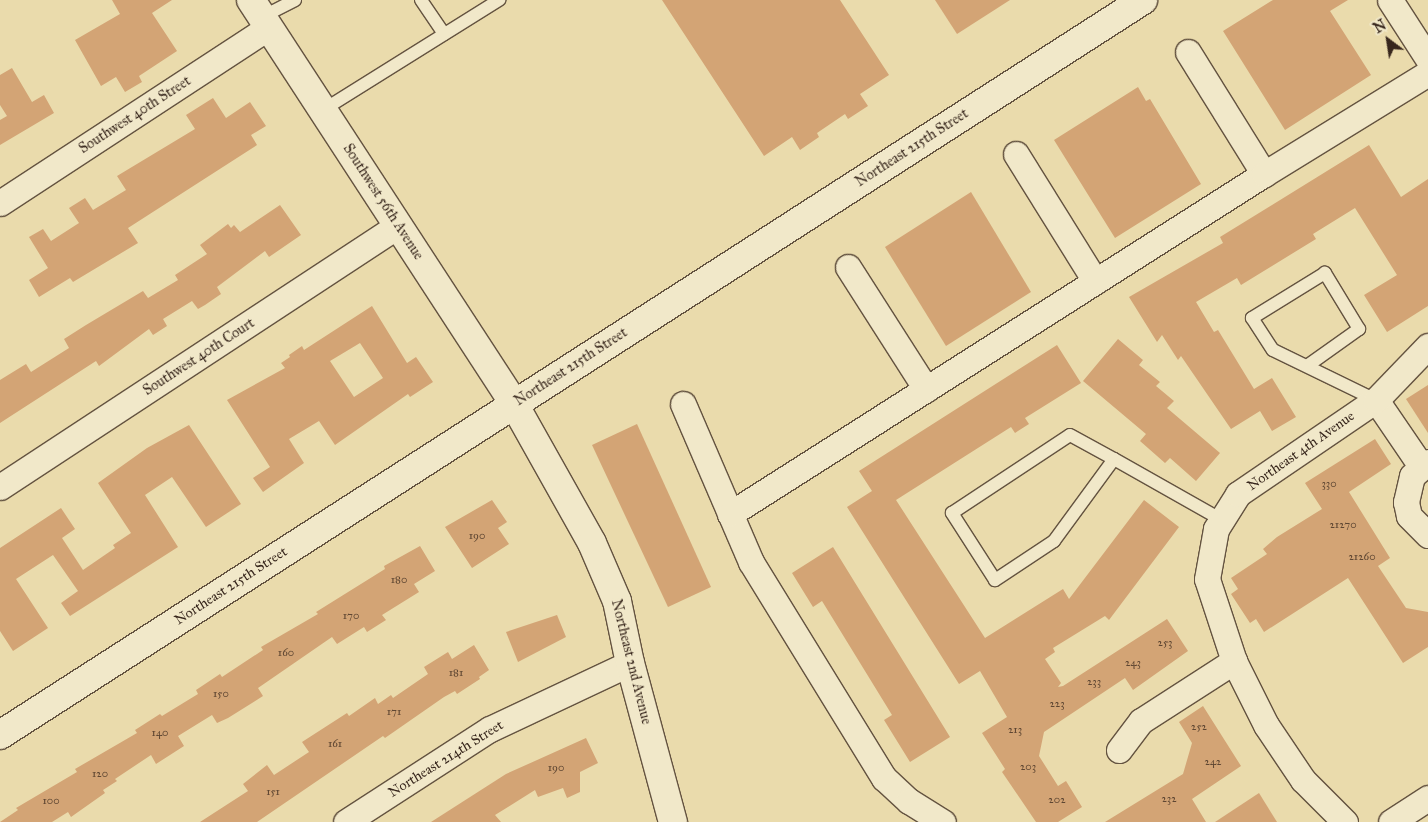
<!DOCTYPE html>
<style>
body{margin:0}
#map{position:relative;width:1428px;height:822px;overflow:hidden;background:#eadbac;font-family:"IM FELL Great Primer",serif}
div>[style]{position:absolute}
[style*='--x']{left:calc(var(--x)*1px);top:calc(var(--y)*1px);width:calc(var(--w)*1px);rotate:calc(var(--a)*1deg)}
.building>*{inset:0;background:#d3a475}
.roads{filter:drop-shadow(1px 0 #645340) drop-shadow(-1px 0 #645340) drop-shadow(0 1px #645340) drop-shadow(0 -1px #645340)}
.lane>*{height:12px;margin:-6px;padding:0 6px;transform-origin:6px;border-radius:6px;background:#f1e8c9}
.street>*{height:25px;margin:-12.5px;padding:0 12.5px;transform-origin:12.5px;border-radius:12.5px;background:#f1e8c9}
.secondary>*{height:28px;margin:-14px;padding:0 14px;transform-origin:14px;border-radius:14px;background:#f1e8c9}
span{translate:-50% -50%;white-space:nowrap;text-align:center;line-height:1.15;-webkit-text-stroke:4px #f1e8c9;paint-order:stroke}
.number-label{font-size:11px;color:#5e4632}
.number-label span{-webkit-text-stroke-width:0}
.street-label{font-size:14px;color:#37261c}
.north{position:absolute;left:1363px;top:15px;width:50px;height:50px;-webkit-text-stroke:4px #f1e8c9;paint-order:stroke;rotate:329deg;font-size:14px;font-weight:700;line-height:20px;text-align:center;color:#37261c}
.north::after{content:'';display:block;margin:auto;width:18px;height:22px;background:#37261c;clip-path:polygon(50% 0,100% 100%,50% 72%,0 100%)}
</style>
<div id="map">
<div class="building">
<div style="clip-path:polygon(112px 0,172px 0,152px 13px,177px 51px,139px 76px,142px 82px,125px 92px,116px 77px,101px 86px,75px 40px,120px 14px)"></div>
<div style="clip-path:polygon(662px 0,840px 0,889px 75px,860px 94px,868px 106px,848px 119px,845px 114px,817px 133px,819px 137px,800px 150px,792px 137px,764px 156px)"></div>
<div style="clip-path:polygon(935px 0,1010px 0,957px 34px)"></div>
<div style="clip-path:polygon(1273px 0,1348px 0,1330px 11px,1371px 75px,1285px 130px,1223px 31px)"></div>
<div style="clip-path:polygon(12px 68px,32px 102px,44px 95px,54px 113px,0 145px,0 120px,7px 116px,0 105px,0 75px)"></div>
<div style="clip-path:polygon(1138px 87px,1146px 101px,1150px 99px,1201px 184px,1115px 238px,1054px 140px)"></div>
<div style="clip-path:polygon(213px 98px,226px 118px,250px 102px,266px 126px,251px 135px,257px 145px,128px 228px,138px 243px,73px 282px,70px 278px,39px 297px,29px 280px,48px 268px,29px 237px,43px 229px,51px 241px,79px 223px,69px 208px,85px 198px,93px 210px,126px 190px,117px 176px,195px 129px,186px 115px)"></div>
<div style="clip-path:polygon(1369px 145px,1401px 197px,1428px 179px,1428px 306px,1387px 332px,1364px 295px,1397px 275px,1355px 208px,1313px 234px,1316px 239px,1241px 285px,1237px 278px,1196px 302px,1214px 332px,1218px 330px,1254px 389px,1272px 378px,1296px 417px,1272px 431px,1260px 411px,1231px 429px,1181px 356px,1178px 360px,1162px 335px,1157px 342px,1129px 297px,1223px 243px,1220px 237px)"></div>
<div style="clip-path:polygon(971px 192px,1031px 292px,946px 346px,885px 247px)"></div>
<div style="clip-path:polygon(280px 205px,301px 235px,269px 257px,265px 251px,217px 287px,221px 294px,205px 305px,198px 309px,192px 301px,163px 319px,167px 326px,153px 335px,149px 329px,99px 366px,96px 361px,0 423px,0 380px,26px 364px,31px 372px,69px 348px,64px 339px,86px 325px,143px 291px,148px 298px,178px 280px,175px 275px,207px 254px,200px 245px,228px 224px,231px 228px,234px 225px,240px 232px)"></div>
<div style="clip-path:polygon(evenodd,372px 306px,407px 363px,416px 357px,433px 382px,410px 397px,408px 394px,335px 445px,319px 421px,289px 439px,304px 463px,263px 492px,253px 478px,270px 467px,227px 400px,285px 368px,281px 363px,290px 357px,289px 355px,302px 346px,304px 350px,372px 306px,360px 343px,383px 378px,354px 397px,330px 361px,360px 343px)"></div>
<div style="clip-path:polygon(1118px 339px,1143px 360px,1139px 365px,1160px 382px,1156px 386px,1174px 401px,1167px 408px,1220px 453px,1196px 481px,1170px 458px,1165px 463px,1140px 441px,1146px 434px,1083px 381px)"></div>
<div style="clip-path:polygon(1057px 345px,1081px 383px,1025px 418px,1029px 424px,1015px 433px,1011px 427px,896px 500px,985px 638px,1063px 589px,1069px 599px,1144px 500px,1179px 527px,1109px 620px,1105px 616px,1053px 648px,1055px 652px,1045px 659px,1061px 683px,1058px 687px,1063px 686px,1167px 619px,1188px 651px,1133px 690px,1125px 678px,1044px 732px,1039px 756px,1058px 786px,1066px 781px,1082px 807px,1058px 822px,1036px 822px,1002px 772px,1005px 769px,982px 733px,1007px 717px,980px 671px,959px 684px,847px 507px,872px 491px,859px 471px)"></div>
<div style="clip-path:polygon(1428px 385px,1428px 433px,1406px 399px)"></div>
<div style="clip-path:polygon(637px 424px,711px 587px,668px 607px,592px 445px)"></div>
<div style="clip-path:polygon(189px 425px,241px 504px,206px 527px,172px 477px,145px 495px,178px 547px,70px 616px,61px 603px,78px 591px,53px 555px,16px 579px,48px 628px,13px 651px,0 631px,0 548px,61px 508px,75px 529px,62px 538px,83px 570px,115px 548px,113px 545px,131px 533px,98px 483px,147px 448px)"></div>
<div style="clip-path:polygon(1375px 439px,1391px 464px,1349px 492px,1390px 558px,1378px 566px,1406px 608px,1428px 612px,1428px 647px,1403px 663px,1348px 578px,1264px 632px,1256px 619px,1250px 623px,1231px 594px,1238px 589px,1231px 578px,1267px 554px,1263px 549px,1277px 537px,1322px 509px,1305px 483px)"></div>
<div style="clip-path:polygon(492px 500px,507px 522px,498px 528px,509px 544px,472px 568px,445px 527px)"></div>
<div style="clip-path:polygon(420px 546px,435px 571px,414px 584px,419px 592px,382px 615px,386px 620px,367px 632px,364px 627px,337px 644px,332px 637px,258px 688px,263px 696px,228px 718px,217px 723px,212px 715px,178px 736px,184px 746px,156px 764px,151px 755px,115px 779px,117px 781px,103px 790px,105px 793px,71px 817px,68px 812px,52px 822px,0 822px,18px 810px,16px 808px,77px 772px,75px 769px,137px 733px,135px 730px,160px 714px,162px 716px,198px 694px,196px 690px,220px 674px,222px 677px,263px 650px,261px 647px,318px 614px,316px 612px,385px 569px,384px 566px)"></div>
<div style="clip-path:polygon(833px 547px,950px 737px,910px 762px,884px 720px,892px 715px,822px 601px,813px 607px,792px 573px)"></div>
<div style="clip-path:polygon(557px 615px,566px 637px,518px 662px,506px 632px)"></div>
<div style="clip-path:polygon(474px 645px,489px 670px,479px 677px,480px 679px,457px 694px,455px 691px,444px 697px,385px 738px,383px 736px,257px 822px,200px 822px,248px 791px,243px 784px,267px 765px,274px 775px,309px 752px,302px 742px,347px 713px,349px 716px,375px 698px,378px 704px,391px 695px,393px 698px,428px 674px,424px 667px,448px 652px,452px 659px)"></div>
<div style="clip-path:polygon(1203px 706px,1241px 766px,1192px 799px,1206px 822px,1105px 822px,1183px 774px,1192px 743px,1179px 722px)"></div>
<div style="clip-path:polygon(586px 738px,598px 763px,580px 772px,580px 792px,567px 798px,563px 788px,538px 797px,535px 790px,495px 815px,501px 822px,431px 822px,506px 774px)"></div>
<div style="clip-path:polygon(1259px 793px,1277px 822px,1215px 822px)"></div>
</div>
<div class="roads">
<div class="lane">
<div style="--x:421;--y:0;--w:41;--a:55.9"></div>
<div style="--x:262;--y:17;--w:37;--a:-27"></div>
<div style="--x:323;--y:110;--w:208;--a:-32"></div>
<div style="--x:1307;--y:366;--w:64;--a:-35.4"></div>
<div style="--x:1359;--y:329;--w:66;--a:-121.3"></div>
<div style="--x:1325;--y:273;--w:86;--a:148.3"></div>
<div style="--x:1252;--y:318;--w:38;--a:57"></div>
<div style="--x:1273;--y:350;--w:114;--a:25.9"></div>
<div style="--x:1114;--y:459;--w:102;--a:126.2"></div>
<div style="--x:1054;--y:541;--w:71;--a:146.5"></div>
<div style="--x:995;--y:580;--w:80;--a:-122.7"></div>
<div style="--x:952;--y:513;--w:141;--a:-33.5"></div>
<div style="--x:1070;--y:435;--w:50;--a:28.6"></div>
<div style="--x:1114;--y:459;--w:124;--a:29.5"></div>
</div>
<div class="street">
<div style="--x:1390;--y:0;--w:70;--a:57.2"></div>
<div style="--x:1188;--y:52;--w:144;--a:58.1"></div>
<div style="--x:1016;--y:154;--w:150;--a:58.1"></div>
<div style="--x:0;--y:203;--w:321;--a:-33.2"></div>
<div style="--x:848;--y:267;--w:145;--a:57.4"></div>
<div style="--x:1376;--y:400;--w:80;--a:55.7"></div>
<div style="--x:683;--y:404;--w:172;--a:66.7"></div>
<div style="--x:751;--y:562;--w:254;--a:58.4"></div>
<div style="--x:884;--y:778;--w:34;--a:43"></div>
<div style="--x:909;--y:801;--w:40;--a:32"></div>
<div style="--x:1428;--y:462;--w:21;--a:139"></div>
<div style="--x:1412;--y:476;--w:27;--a:103"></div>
<div style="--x:1406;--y:502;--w:14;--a:78"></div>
<div style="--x:1409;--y:516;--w:27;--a:45"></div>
<div style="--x:0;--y:487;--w:476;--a:-33.3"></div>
<div style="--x:730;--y:514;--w:633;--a:-32.49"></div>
<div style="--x:1264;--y:174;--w:193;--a:-31.6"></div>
<div style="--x:1119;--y:750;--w:36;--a:-53"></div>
<div style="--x:1141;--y:721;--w:111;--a:-32.8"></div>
<div style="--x:346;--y:822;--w:171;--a:-32.9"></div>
<div style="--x:490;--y:729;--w:155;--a:-25.2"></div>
<div style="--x:1345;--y:822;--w:59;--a:-135"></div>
<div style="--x:1303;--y:780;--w:66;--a:-123.9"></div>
<div style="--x:1266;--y:725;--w:72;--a:-116.6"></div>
<div style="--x:1234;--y:661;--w:86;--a:-108.2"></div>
<div style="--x:1207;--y:579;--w:51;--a:-79.8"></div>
<div style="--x:1216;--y:529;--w:41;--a:-57.8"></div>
<div style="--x:1238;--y:494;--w:167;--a:-34.3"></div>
<div style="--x:1376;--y:400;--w:75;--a:-46.1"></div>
<div style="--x:1391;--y:822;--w:44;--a:-33"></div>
</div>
<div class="secondary">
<div style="--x:251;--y:0;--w:482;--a:56.9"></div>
<div style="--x:514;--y:404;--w:159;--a:60.7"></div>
<div style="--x:592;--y:543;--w:63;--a:66.7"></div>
<div style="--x:617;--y:601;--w:63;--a:78.2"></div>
<div style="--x:630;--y:663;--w:165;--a:74.9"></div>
<div style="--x:0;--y:735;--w:1359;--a:-32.74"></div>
</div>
</div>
<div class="number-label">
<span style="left:1329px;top:484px">330</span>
<span style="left:1343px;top:525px">21270</span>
<span style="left:477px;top:536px">190</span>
<span style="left:1362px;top:557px">21260</span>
<span style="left:399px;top:580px">180</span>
<span style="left:351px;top:616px">170</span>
<span style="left:1165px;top:643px">253</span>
<span style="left:286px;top:653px">160</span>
<span style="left:1133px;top:663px">243</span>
<span style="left:456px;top:673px">181</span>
<span style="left:1094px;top:682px">233</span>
<span style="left:221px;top:694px">150</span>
<span style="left:1057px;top:704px">223</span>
<span style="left:394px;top:712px">171</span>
<span style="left:1199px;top:727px">252</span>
<span style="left:1015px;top:730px">213</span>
<span style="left:160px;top:733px">140</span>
<span style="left:335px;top:744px">161</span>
<span style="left:1213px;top:762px">242</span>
<span style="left:1028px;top:767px">203</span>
<span style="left:556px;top:768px">190</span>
<span style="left:100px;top:774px">120</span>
<span style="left:273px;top:792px">151</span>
<span style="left:1169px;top:799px">232</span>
<span style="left:1057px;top:800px">202</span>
<span style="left:51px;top:801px">100</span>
</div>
<div class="street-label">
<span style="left:135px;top:115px;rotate:-33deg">Southwest 40th Street</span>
<span style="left:912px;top:148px;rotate:-33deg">Northeast 215th Street</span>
<span style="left:383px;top:202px;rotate:57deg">Southwest 56th Avenue</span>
<span style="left:199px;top:357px;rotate:-33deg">Southwest 40th Court</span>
<span style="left:571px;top:367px;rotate:-33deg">Northeast 215th Street</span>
<span style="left:1301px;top:451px;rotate:-35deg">Northeast 4th Avenue</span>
<span style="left:231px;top:586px;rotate:-33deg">Northeast 215th Street</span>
<span style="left:631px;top:662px;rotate:76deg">Northeast 2nd Avenue</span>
<span style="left:446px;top:759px;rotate:-32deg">Northeast 214th Street</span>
</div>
<div class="north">N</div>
</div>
